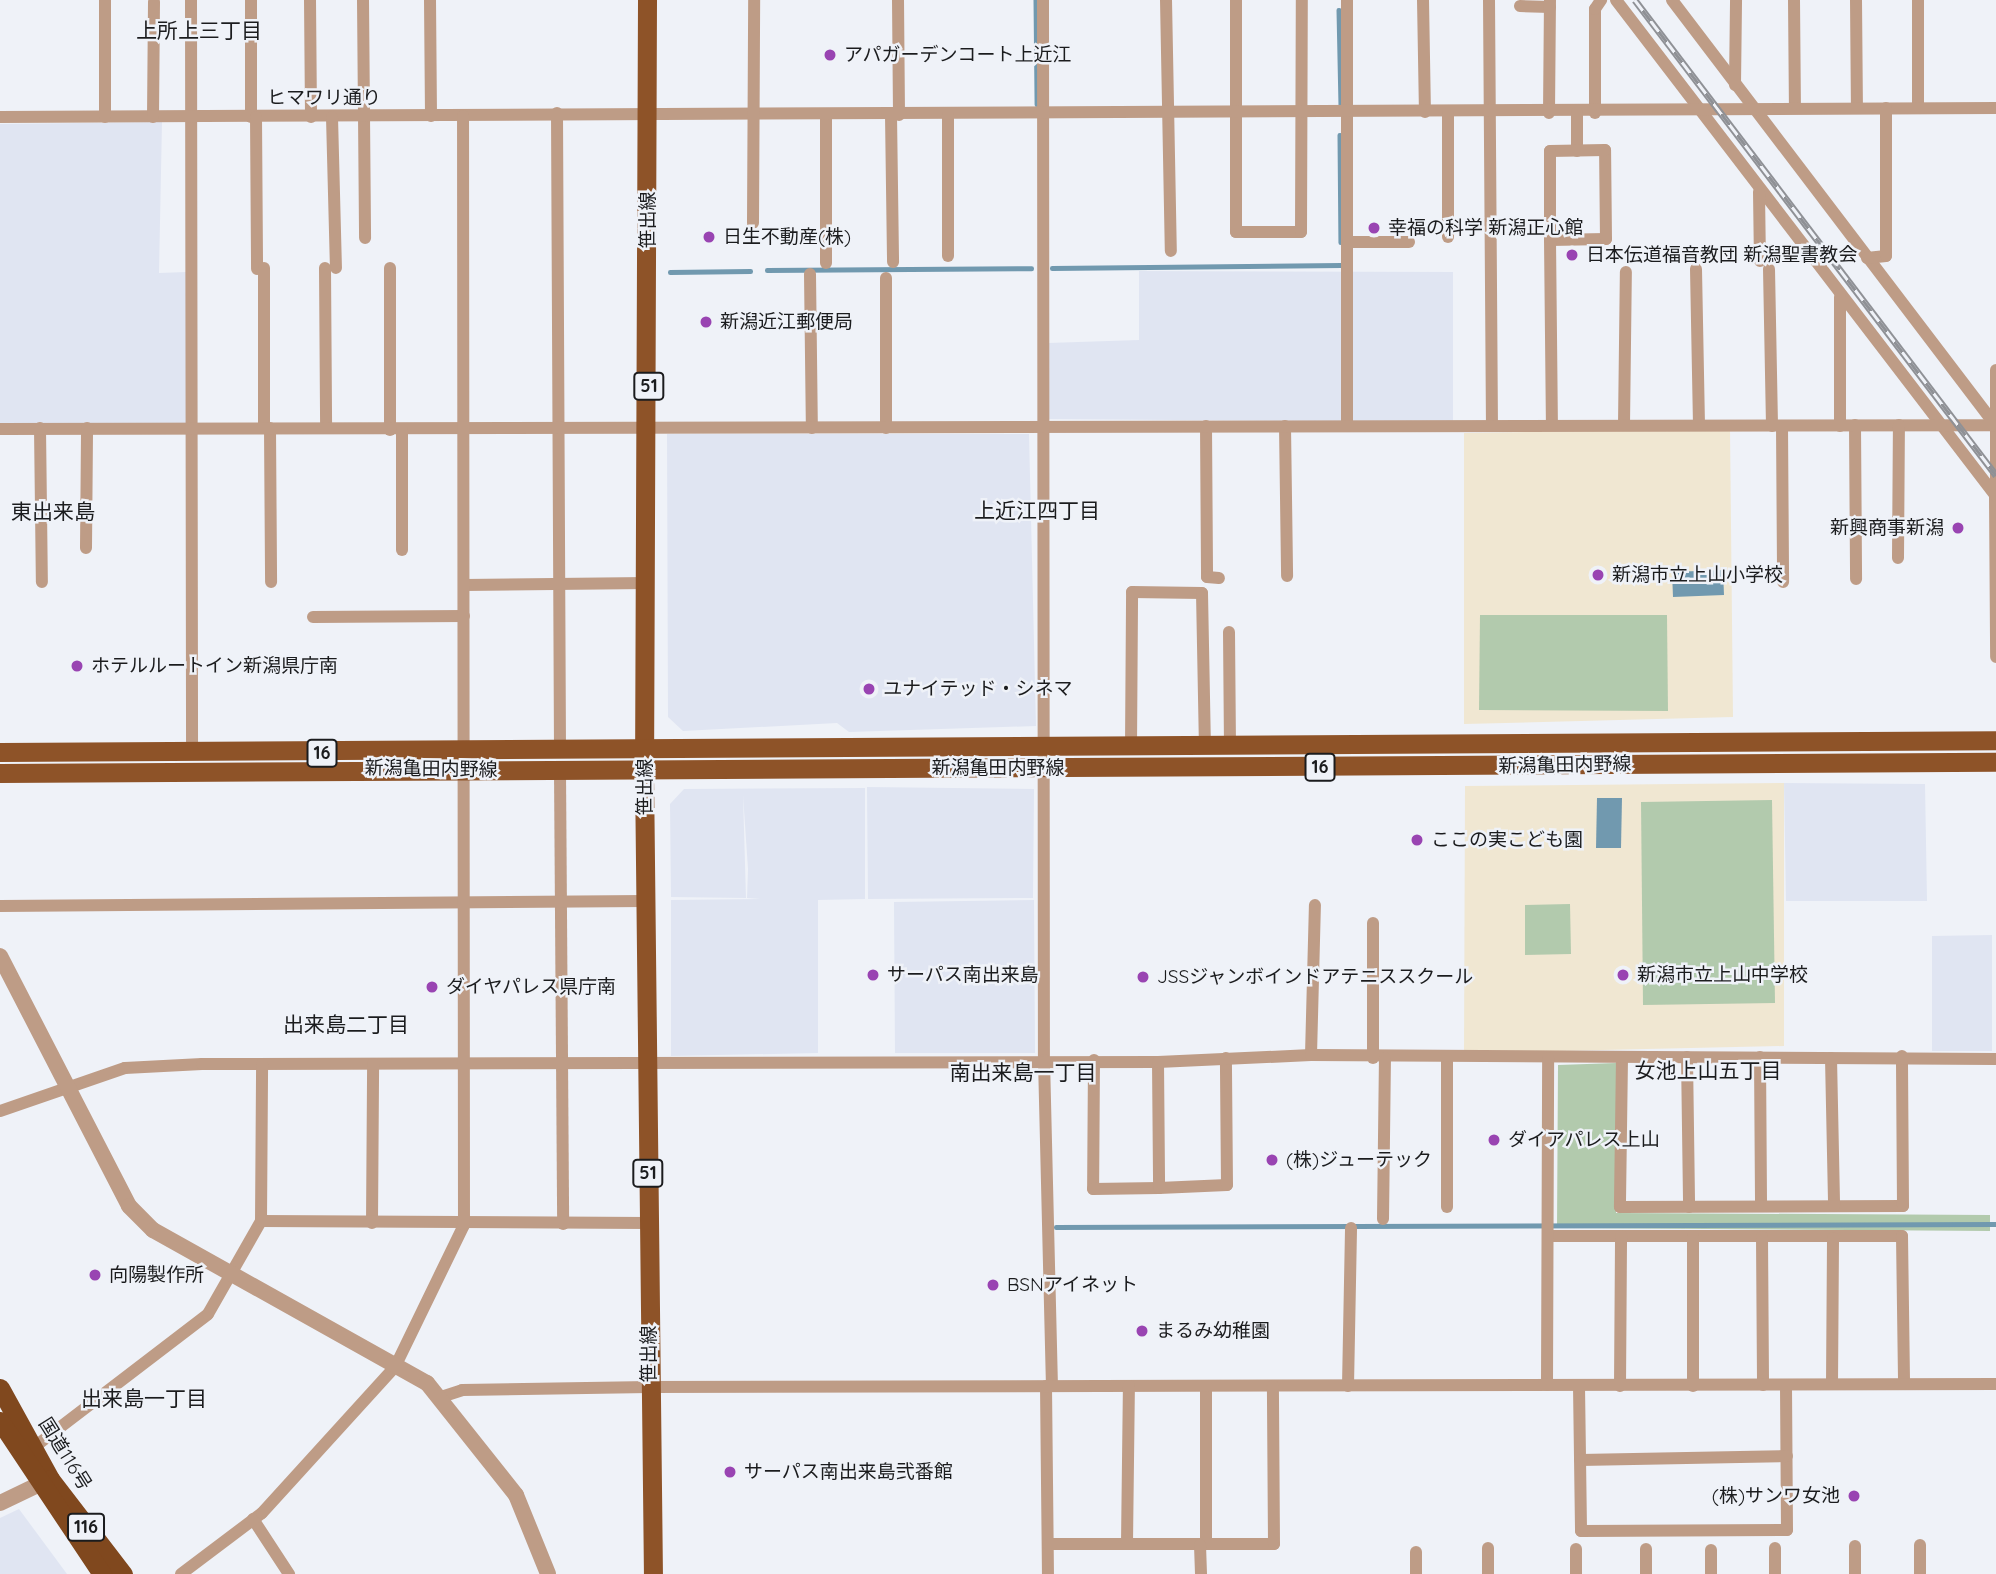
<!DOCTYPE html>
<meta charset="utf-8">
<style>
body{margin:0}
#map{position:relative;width:1996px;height:1574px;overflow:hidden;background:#eff2f8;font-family:Quicksand,"Noto Sans JP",sans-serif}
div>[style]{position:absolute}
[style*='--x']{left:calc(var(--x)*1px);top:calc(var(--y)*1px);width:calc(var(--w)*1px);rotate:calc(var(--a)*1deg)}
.built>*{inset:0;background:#e0e5f2}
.education>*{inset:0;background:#f0e7d2}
.green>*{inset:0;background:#b2caad}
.water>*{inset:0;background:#7199af}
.stream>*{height:4.5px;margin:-2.25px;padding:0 2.25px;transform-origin:2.25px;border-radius:2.25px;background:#7199af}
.minor>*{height:12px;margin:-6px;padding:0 6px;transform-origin:6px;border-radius:6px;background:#be9c86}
.tertiary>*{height:16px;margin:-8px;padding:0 8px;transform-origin:8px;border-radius:8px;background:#be9c86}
.primary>*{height:19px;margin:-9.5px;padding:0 9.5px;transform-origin:9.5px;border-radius:9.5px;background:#8e5328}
.trunk>*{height:19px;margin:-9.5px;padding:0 9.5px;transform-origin:9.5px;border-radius:9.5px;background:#80481e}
.rail>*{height:7px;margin-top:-3.5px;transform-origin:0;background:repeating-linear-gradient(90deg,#eff2f8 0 13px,#8f9196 0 26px);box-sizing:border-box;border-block:2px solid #8f9196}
.dots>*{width:19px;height:19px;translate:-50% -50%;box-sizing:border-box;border:4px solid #eff2f8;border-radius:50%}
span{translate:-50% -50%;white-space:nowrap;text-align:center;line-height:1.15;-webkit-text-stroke:5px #eff2f8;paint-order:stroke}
.shield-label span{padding:2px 5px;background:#eff2f8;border:2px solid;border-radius:5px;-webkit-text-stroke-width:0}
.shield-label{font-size:18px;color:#1b1c1e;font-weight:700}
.poi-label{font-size:19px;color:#1b1c1e}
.left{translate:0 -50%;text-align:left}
.right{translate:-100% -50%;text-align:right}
.street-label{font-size:19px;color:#1b1c1e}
.neighbourhood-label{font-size:21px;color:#1b1c1e}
</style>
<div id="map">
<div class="built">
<div style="clip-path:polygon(162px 122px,159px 273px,186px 272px,186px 423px,0 424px,0 124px)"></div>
<div style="clip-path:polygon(1139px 271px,1453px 272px,1453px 422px,1048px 419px,1048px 343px,1139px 340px)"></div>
<div style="clip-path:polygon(667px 434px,1029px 434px,1036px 726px,849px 732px,837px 723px,683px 731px,668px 717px)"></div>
<div style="clip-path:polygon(1784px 783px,1925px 784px,1927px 901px,1786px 901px)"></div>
<div style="clip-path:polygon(867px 787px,1034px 789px,1033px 898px,868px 899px)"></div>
<div style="clip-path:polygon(865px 788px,865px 899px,818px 900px,818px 1053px,671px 1056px,671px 900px,760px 899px,747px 898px,748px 869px,743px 795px,746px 898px,671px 897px,670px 804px,684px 789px)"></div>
<div style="clip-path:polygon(1034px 900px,1035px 1053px,895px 1053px,894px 902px)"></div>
<div style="clip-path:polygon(1992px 935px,1992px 1051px,1932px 1051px,1932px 936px)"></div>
<div style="clip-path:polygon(19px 1509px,67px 1574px,0 1574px,0 1518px)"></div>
</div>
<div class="education">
<div style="clip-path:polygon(1730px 429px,1733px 717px,1464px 724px,1464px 433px)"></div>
<div style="clip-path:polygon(1784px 783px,1784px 1046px,1464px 1053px,1465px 786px)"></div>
</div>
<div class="green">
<div style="clip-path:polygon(1480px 615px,1667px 615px,1668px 711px,1479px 710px)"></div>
<div style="clip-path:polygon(1772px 800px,1775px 1003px,1643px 1005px,1641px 802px)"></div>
<div style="clip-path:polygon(1570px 904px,1571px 954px,1525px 955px,1525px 905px)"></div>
<div style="clip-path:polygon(1616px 1063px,1616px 1213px,1990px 1215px,1990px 1231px,1557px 1228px,1558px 1065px)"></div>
</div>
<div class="water">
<div style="clip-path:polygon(1723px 570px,1724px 595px,1673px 597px,1672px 572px)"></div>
<div style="clip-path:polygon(1597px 798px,1622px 798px,1621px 848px,1596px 848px)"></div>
</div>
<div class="stream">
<div style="--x:1036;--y:0;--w:104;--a:89.4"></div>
<div style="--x:1339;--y:10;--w:96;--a:88.8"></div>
<div style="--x:1340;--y:135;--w:107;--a:89.5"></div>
<div style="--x:1052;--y:268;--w:289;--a:-0.6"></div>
<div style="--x:767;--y:270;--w:264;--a:-0.4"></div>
<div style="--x:670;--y:272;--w:80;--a:-0.7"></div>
<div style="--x:1056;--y:1227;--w:940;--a:-0.18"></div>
</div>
<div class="minor">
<div style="--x:191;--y:0;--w:753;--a:89.92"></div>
<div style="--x:251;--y:0;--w:117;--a:90"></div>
<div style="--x:310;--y:0;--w:117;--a:89.5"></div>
<div style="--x:363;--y:0;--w:238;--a:89.5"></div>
<div style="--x:430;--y:0;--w:116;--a:89.5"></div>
<div style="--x:898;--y:0;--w:115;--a:89.5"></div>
<div style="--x:1043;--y:0;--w:1060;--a:89.95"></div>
<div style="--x:1044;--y:1060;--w:326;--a:88.6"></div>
<div style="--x:1166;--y:0;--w:251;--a:88.9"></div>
<div style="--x:1236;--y:0;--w:232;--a:90"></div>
<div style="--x:1236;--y:232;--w:65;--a:0"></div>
<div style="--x:1301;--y:232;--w:232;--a:-89.8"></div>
<div style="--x:1347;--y:0;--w:425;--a:90"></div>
<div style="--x:1423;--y:0;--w:112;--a:89"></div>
<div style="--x:1489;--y:0;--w:425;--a:89.6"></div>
<div style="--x:1616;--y:0;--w:623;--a:52.56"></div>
<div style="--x:1995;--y:495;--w:162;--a:89.6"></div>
<div style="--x:1672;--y:0;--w:535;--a:52.74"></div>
<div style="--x:1794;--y:0;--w:108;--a:89.5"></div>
<div style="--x:1856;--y:0;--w:108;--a:89.5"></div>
<div style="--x:1918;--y:0;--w:107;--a:90"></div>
<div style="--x:1520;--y:6;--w:30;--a:2"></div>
<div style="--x:1735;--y:85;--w:85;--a:-89.3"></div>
<div style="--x:557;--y:113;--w:638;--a:89.73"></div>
<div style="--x:1549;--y:113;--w:113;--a:-89.5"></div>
<div style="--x:1595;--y:113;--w:104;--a:-90"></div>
<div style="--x:1595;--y:9;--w:11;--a:-56"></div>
<div style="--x:826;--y:115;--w:148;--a:90"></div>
<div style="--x:891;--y:115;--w:147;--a:89.2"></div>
<div style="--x:0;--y:117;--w:1996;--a:-0.26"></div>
<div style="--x:105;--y:117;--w:117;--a:-90"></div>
<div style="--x:153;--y:117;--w:115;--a:-89.5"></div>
<div style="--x:256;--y:117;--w:152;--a:89.6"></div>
<div style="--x:332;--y:117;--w:151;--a:88.5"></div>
<div style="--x:1577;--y:151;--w:38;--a:-90"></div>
<div style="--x:1759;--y:192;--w:69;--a:89.2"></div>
<div style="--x:753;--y:223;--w:223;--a:-89.7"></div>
<div style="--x:1448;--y:237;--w:123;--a:-90"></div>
<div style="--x:1550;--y:240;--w:56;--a:-1"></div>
<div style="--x:1606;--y:239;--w:89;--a:-90.6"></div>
<div style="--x:1605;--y:150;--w:55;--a:179"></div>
<div style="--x:1550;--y:151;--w:89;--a:90"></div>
<div style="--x:1550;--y:240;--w:185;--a:89.4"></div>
<div style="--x:1348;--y:242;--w:61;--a:0"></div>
<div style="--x:948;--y:256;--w:141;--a:-90"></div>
<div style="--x:1867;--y:258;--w:19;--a:-6"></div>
<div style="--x:1886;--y:256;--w:148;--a:-90"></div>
<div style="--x:325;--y:268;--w:160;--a:89.6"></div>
<div style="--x:390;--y:268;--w:162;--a:90"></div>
<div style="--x:1696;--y:269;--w:155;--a:88.9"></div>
<div style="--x:1769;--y:269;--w:157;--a:88.9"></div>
<div style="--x:810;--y:274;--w:154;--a:89.3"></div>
<div style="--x:1840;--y:297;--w:129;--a:90"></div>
<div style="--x:1996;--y:370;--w:126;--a:90"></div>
<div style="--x:1624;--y:425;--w:153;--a:-89.3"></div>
<div style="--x:1855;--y:425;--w:154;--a:89.6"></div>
<div style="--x:1206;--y:426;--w:151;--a:89.6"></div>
<div style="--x:1207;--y:577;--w:12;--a:5"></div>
<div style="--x:1285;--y:426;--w:150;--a:89.2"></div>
<div style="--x:1782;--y:426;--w:156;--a:89.6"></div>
<div style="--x:40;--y:428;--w:154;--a:89.3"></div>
<div style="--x:264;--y:428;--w:160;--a:-90"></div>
<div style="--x:270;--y:428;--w:154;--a:89.6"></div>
<div style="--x:886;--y:428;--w:150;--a:-90"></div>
<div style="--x:0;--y:429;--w:1996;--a:-0.11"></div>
<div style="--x:86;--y:548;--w:120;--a:-89.5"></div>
<div style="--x:402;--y:550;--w:120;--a:-90"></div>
<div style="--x:1898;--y:558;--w:133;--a:-89.6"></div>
<div style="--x:464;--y:585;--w:183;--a:-0.6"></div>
<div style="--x:313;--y:617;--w:151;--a:-0.4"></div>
<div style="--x:1229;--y:632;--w:114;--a:89.5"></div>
<div style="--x:1131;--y:747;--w:155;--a:-89.6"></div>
<div style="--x:1132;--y:592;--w:70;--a:0.8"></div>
<div style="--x:1202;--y:593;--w:154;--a:88.9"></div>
<div style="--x:560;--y:771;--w:453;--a:89.6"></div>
<div style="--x:0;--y:906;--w:645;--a:-0.44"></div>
<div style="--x:1373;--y:923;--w:135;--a:90"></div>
<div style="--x:1311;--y:1055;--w:150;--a:-88.5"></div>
<div style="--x:1687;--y:1057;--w:150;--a:89.2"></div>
<div style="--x:1760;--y:1057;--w:148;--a:89.6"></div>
<div style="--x:1622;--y:1058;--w:149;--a:90.8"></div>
<div style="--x:1620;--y:1207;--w:283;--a:-0.2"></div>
<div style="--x:1903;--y:1206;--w:150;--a:-90.4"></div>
<div style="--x:1831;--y:1058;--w:148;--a:88.8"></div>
<div style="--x:1447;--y:1059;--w:148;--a:90"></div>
<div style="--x:1094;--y:1060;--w:129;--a:90.4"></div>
<div style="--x:1093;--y:1189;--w:66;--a:-0.9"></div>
<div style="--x:1159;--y:1188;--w:68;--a:-2.5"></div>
<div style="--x:1227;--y:1185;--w:127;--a:-90.5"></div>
<div style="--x:1158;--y:1062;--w:126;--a:89.5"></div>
<div style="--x:0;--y:1111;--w:132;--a:-19"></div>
<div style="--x:125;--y:1068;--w:77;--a:-3"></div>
<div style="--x:202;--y:1064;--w:956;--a:-0.12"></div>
<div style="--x:1158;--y:1062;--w:153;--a:-2.6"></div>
<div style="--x:1311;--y:1055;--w:685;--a:0.33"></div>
<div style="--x:1383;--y:1219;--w:161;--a:-89.3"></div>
<div style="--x:261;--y:1221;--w:157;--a:-89.6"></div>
<div style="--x:372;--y:1223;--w:159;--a:-89.6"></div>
<div style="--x:1548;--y:1236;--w:354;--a:0"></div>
<div style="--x:1902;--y:1236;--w:148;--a:89.2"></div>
<div style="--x:1762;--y:1237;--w:148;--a:89.6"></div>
<div style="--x:1832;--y:1384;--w:146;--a:-89.6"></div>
<div style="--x:1547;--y:1385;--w:327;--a:-89.8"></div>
<div style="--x:1046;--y:1386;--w:188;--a:89.4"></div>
<div style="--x:1206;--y:1386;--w:158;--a:90"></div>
<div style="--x:1348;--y:1386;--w:158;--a:-88.9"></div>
<div style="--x:1579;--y:1386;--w:145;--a:89.2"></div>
<div style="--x:1581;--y:1531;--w:206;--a:-0.3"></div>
<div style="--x:1787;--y:1530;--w:145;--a:-90.4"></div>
<div style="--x:1620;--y:1386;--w:150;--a:-89.6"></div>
<div style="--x:1693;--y:1386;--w:150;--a:-90"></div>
<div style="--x:441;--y:1397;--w:22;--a:-18"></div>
<div style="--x:462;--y:1390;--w:187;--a:-0.9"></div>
<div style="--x:649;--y:1387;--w:1347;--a:-0.13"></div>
<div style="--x:33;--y:1448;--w:220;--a:-37.4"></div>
<div style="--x:208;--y:1314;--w:107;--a:-60.3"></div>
<div style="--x:261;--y:1221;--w:387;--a:0.3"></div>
<div style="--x:1580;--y:1460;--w:207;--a:-1.1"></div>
<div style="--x:253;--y:1519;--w:66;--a:56.8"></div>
<div style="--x:1127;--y:1543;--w:157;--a:-89.3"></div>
<div style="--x:1048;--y:1544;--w:226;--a:0"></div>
<div style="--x:1274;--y:1544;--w:158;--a:-90.4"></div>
<div style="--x:1200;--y:1545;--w:29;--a:88"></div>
<div style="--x:1855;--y:1546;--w:28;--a:90"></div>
<div style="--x:1488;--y:1548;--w:26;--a:90"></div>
<div style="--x:1646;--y:1549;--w:25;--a:90"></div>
<div style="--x:1711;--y:1550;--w:24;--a:90"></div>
<div style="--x:181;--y:1574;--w:101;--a:-37"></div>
<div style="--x:262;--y:1513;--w:197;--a:-47.7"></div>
<div style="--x:395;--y:1367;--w:158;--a:-64.1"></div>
<div style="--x:464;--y:1225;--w:1109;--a:-90.05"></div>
<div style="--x:1416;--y:1574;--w:22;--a:-90"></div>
<div style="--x:1576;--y:1574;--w:25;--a:-90"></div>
<div style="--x:1775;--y:1574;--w:26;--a:-90"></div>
<div style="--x:1920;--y:1574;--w:29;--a:-90"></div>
</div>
<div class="tertiary">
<div style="--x:0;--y:956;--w:281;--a:62.7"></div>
<div style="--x:129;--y:1206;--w:34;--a:45"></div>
<div style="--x:153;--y:1230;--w:314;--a:29.2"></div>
<div style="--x:427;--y:1383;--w:143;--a:51.5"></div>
<div style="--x:516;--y:1495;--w:85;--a:67.9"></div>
<div style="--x:0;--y:1503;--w:55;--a:-25.6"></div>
</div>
<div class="primary">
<div style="--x:647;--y:0;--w:772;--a:90.22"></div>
<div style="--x:644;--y:772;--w:802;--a:89.36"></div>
<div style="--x:0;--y:752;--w:1996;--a:-0.34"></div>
<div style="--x:0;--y:773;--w:1996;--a:-0.32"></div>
</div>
<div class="trunk">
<div style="--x:0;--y:1388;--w:104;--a:61.2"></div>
<div style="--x:50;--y:1479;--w:120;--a:52.5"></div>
<div style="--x:0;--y:1421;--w:184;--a:56.3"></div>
</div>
<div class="rail">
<div style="--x:1635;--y:0;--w:597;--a:52.77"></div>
</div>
<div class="dots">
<div style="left:830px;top:55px;background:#9944b2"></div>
<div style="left:1374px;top:228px;background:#9944b2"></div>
<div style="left:709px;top:237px;background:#9944b2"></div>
<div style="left:1572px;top:255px;background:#9944b2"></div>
<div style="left:706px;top:322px;background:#9944b2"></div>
<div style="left:1958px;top:528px;background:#9944b2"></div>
<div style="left:1598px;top:575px;background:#9944b2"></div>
<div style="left:77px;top:666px;background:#9944b2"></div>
<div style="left:869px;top:689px;background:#9944b2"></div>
<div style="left:1417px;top:840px;background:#9944b2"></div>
<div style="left:873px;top:975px;background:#9944b2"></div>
<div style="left:1623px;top:975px;background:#9944b2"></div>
<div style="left:1143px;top:977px;background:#9944b2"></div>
<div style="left:432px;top:987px;background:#9944b2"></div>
<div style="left:1494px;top:1140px;background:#9944b2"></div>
<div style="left:1272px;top:1160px;background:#9944b2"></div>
<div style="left:95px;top:1275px;background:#9944b2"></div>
<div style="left:993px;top:1285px;background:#9944b2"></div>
<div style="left:1142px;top:1331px;background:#9944b2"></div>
<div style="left:730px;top:1472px;background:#9944b2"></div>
<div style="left:1854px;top:1496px;background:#9944b2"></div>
</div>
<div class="shield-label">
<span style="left:649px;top:386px">51</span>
<span style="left:322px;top:753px">16</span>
<span style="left:1320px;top:767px">16</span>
<span style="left:648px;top:1173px">51</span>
<span style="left:86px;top:1527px">116</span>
</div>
<div class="poi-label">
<span class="left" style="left:844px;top:55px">アパガーデンコート上近江</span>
<span class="left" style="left:1388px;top:228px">幸福の科学 新潟正心館</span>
<span class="left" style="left:723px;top:237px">日生不動産(株)</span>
<span class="left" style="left:1586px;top:255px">日本伝道福音教団 新潟聖書教会</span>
<span class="left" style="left:720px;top:322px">新潟近江郵便局</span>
<span class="right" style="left:1944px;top:528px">新興商事新潟</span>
<span class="left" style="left:1612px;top:575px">新潟市立上山小学校</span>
<span class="left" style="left:91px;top:666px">ホテルルートイン新潟県庁南</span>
<span class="left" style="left:883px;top:689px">ユナイテッド・シネマ</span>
<span class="left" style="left:1431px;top:840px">ここの実こども園</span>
<span class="left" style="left:887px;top:975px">サーパス南出来島</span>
<span class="left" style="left:1637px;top:975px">新潟市立上山中学校</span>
<span class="left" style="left:1157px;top:977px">JSSジャンボインドアテニススクール</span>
<span class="left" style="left:446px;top:987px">ダイヤパレス県庁南</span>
<span class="left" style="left:1508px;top:1140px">ダイアパレス上山</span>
<span class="left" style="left:1286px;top:1160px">(株)ジューテック</span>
<span class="left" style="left:109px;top:1275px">向陽製作所</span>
<span class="left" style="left:1007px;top:1285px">BSNアイネット</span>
<span class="left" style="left:1156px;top:1331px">まるみ幼稚園</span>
<span class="left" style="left:744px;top:1472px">サーパス南出来島弐番館</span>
<span class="right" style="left:1840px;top:1496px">(株)サンワ女池</span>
</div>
<div class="street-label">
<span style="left:324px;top:98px">ヒマワリ通り</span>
<span style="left:648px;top:220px;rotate:-90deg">笹出線</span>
<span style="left:1565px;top:765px;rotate:-1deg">新潟亀田内野線</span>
<span style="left:998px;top:768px">新潟亀田内野線</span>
<span style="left:431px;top:769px;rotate:1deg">新潟亀田内野線</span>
<span style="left:645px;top:787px;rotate:-90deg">笹出線</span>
<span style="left:649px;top:1354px;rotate:-90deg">笹出線</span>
<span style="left:65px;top:1454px;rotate:58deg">国道116号</span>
</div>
<div class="neighbourhood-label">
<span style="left:199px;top:30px">上所上三丁目</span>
<span style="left:1037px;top:510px">上近江四丁目</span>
<span style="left:53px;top:511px">東出来島</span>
<span style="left:346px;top:1024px">出来島二丁目</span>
<span style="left:1708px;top:1070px">女池上山五丁目</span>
<span style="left:1023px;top:1072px">南出来島一丁目</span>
<span style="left:144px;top:1398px">出来島一丁目</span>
</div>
</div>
